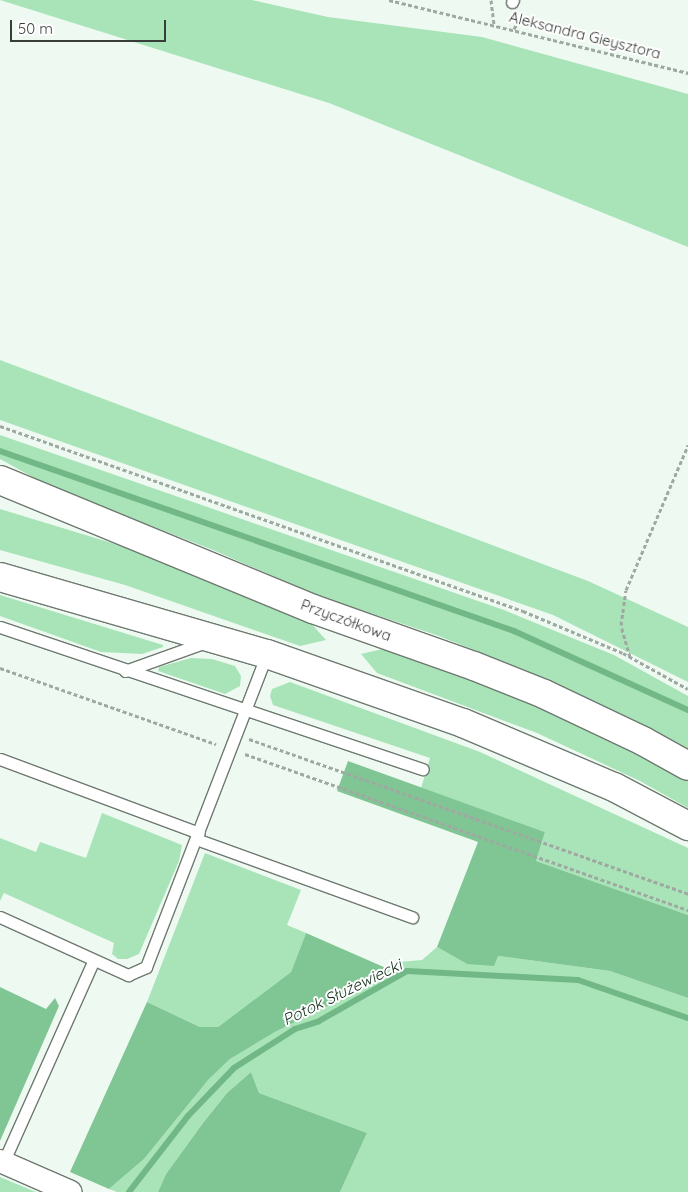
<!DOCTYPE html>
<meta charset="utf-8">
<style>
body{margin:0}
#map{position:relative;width:688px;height:1192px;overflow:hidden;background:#eefaf1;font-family:Quicksand,sans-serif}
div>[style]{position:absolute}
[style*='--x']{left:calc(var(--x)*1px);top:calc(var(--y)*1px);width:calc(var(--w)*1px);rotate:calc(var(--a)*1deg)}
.green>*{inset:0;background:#a8e4b8}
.forest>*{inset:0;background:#80c694}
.stream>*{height:6px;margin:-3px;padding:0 3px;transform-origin:3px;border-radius:3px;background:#72b786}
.path>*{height:3px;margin-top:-1.5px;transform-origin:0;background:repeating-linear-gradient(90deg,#9fa8a1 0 4px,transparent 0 6.5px)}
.roads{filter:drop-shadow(1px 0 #6f7971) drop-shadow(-1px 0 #6f7971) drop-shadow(0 1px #6f7971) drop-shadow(0 -1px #6f7971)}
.service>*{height:11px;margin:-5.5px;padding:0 5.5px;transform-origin:5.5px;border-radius:5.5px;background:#fff}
.minor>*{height:22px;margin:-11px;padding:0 11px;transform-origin:11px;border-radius:11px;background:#fff}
.secondary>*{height:28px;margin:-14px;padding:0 14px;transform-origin:14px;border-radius:14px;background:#fff}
span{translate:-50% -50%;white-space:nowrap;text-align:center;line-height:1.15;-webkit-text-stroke:4px #fff;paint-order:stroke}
.street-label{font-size:15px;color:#383d39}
.water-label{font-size:16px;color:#14321e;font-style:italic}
.scale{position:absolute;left:10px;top:20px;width:156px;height:22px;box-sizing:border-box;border:2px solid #383d39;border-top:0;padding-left:6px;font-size:15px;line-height:18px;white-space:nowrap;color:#383d39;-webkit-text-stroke:4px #fff;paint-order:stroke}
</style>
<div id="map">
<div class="green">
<div style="clip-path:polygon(0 0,252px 0,328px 17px,482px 37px,688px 94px,688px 247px,329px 103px)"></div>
<div style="clip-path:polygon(0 360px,588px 581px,688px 627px,688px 682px,553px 615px,0 420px)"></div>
<div style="clip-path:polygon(0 435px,504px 610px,614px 655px,688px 696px,688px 749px,552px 681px,436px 635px,319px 596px,213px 550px,49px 486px,0 459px)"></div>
<div style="clip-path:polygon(0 509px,148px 554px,309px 621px,326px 640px,300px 646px,125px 585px,0 550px)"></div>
<div style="clip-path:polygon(0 595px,163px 645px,163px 647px,142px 654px,101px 652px,0 616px)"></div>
<div style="clip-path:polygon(387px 648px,492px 684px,558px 713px,688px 779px,688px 808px,640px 781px,537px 733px,377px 673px,361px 654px)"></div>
<div style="clip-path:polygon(191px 658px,212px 659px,235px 666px,241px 676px,240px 686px,225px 694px,158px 671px,159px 667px)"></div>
<div style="clip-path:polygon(290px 682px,480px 752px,688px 848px,688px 915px,536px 861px,545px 832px,421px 788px,430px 758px,273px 705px,270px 696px,272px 689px)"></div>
<div style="clip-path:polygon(102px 813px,182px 845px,179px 861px,139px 954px,127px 959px,118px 959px,112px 954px,114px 943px,4px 893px,0 901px,0 838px,36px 852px,40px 842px,86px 858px)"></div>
<div style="clip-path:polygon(205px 853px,301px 890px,287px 925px,306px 933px,291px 972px,218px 1027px,200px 1027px,147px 1002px)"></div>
<div style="clip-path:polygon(437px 947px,467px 964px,498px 956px,610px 971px,688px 998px,688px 1192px,340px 1192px,367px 1133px,259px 1093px,251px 1072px,227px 1093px,203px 1123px,166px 1174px,158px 1192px,117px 1192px,109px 1189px,144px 1159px,209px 1079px,230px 1059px,275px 1032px,368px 986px,386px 968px,399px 962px,422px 960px)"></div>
<div style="clip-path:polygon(0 1177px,36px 1192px,0 1192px)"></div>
</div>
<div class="forest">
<div style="clip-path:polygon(348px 761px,545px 832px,536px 861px,688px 915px,688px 998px,610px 971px,498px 956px,494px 966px,467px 964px,437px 947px,478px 842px,337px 791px)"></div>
<div style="clip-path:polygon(306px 933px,386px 968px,368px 986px,275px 1032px,230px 1059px,209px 1079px,144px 1159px,109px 1189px,70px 1172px,147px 1002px,200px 1027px,218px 1027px,291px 972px)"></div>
<div style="clip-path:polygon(0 987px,46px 1009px,55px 998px,59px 1006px,0 1141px)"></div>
<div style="clip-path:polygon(251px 1072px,259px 1093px,367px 1133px,340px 1192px,158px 1192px,166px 1174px,203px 1123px,227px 1093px)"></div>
</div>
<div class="stream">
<div style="--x:0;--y:451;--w:545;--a:19.3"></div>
<div style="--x:514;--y:631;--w:191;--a:24.4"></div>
<div style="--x:129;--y:1192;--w:96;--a:-52.2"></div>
<div style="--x:188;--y:1116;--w:66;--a:-46.2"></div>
<div style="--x:234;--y:1068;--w:72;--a:-32.6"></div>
<div style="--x:295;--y:1029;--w:25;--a:-18"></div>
<div style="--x:319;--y:1021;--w:101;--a:-29.6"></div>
<div style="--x:407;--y:971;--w:171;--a:3"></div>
<div style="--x:578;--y:980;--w:116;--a:19.1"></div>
</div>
<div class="path">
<div style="--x:389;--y:0;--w:308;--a:13.7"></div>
<div style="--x:491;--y:0;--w:24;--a:83"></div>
<div style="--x:514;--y:29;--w:15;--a:-62"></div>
<div style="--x:0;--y:426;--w:555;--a:19.48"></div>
<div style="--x:523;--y:611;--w:108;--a:22.8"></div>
<div style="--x:623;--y:653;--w:74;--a:29"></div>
<div style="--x:630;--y:657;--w:33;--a:-106"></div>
<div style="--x:621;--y:625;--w:35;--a:-82"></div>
<div style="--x:626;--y:590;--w:158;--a:-66.8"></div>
<div style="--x:0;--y:668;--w:229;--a:19.4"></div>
<div style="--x:249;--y:739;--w:466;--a:19.4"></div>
<div style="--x:245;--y:754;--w:470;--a:19.4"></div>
</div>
<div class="roads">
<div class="service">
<div style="--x:512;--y:2;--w:2;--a:-63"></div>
<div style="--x:0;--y:627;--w:446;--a:18.6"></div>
<div style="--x:125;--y:671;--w:86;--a:-19.7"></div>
<div style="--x:0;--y:759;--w:212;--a:20.4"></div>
<div style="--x:196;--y:839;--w:230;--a:19.9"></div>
<div style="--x:0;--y:917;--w:141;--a:24.4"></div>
<div style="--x:128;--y:975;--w:20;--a:-24"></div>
<div style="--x:146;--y:967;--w:336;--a:-68.9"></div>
<div style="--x:3;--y:1163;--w:222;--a:-65.9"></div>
</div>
<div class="minor">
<div style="--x:0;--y:1161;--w:77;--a:23.6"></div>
</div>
<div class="secondary">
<div style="--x:0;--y:480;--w:339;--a:22.4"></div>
<div style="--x:313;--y:609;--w:171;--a:19.5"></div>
<div style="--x:474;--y:666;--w:75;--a:21.8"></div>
<div style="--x:544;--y:694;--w:110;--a:25.4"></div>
<div style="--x:643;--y:741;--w:51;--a:29.1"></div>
<div style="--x:0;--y:577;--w:278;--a:16.1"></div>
<div style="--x:267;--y:654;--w:208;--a:19.4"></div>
<div style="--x:463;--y:723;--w:164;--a:23"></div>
<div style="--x:614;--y:787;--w:84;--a:27.8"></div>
</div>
</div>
<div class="street-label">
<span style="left:585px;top:35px;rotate:14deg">Aleksandra Gieysztora</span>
<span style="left:346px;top:620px;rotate:20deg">Przyczółkowa</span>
</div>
<div class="water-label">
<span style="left:342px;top:992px;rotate:-26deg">Potok Służewiecki</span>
</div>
<div class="scale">50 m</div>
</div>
